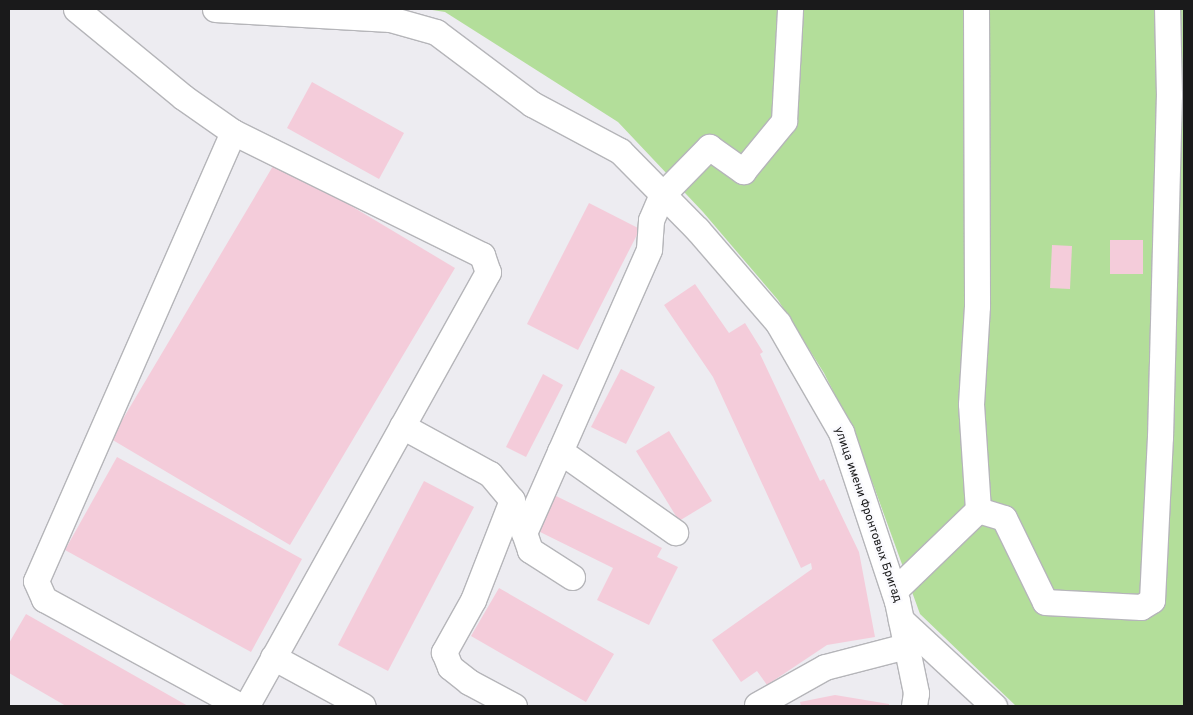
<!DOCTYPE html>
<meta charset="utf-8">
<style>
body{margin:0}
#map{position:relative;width:1193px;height:715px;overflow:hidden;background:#edecf1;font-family:Overpass,sans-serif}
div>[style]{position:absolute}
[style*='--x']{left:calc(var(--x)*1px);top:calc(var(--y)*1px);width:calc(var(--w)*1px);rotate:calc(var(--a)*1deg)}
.green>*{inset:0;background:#b3de9a}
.building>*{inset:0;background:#f4ccda}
.roads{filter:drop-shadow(1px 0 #b5b5b9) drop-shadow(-1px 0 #b5b5b9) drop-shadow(0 1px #b5b5b9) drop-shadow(0 -1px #b5b5b9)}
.minor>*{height:25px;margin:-12.5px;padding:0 12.5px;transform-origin:12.5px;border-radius:12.5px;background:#fff}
span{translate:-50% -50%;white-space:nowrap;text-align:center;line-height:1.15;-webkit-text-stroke:4.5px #fafafe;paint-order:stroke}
.street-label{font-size:12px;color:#1a1a1b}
.frame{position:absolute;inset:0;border:10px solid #1a1a1b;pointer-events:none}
</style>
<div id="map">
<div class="green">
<div style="clip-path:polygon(426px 9px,1184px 9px,1184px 706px,1016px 706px,920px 614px,856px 437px,824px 373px,778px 300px,703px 212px,618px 122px,445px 12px)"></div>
</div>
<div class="building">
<div style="clip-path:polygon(312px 82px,404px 133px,379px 179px,287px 128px)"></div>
<div style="clip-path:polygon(276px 161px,455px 268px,290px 545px,111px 439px)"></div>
<div style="clip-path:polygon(589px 203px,640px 229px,578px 350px,527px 324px)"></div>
<div style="clip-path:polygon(1110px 240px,1143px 240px,1143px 274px,1110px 274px)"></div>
<div style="clip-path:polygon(1052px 245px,1072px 246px,1070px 289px,1050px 288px)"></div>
<div style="clip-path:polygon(695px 284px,729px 333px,745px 323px,763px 352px,760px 354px,820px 481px,824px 479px,859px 552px,875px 637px,827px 645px,767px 685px,757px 671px,741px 682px,712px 640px,812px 569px,811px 563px,801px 568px,713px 377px,664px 305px)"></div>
<div style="clip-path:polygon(621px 369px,655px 387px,626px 444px,591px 427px)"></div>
<div style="clip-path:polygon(543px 374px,563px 385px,526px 457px,506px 447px)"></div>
<div style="clip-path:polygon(669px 431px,712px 501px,679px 521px,636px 451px)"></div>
<div style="clip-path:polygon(117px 457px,302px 559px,251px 652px,65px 550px)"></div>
<div style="clip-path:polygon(424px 481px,474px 507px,388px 671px,338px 645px)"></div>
<div style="clip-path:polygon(552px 494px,662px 548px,657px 557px,678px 567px,649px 625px,597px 600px,613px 568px,534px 529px)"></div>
<div style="clip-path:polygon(499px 588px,614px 654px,586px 702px,471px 636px)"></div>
<div style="clip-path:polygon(26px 614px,188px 706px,66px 706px,9px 673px,9px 643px)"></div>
<div style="clip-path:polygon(835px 695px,889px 704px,889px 706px,801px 706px,800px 702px)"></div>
</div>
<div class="roads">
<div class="minor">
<div style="--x:76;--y:9;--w:139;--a:39.4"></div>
<div style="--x:183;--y:97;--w:61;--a:35"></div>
<div style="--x:233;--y:132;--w:490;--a:113.7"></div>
<div style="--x:36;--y:581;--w:20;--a:66"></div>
<div style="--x:44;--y:599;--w:223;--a:28.6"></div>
<div style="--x:215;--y:9;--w:175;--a:3.3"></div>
<div style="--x:390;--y:19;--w:48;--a:15.8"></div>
<div style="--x:436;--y:32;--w:120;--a:36.9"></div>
<div style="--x:532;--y:104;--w:100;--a:28.1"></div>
<div style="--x:620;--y:151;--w:110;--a:45.4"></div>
<div style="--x:697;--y:229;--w:124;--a:49.2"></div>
<div style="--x:778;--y:323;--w:126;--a:60"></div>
<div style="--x:841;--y:432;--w:178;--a:71.7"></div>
<div style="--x:897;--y:601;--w:94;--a:78.3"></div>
<div style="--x:916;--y:693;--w:13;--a:99"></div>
<div style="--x:976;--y:9;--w:297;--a:89.8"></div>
<div style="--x:977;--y:306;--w:98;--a:93.5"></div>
<div style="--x:971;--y:404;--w:106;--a:86.2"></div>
<div style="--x:233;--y:132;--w:278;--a:26.3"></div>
<div style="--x:482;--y:255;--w:18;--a:71"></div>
<div style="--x:488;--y:272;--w:497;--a:119.1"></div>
<div style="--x:402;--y:426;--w:100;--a:28.6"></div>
<div style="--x:490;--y:474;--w:34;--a:50"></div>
<div style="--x:512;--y:500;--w:107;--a:111.3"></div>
<div style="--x:473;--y:600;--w:60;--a:119.1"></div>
<div style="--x:444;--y:652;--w:16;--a:68"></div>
<div style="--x:450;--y:667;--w:24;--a:38"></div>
<div style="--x:469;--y:682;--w:51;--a:28.1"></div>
<div style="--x:560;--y:451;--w:141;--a:35.2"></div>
<div style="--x:572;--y:577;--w:50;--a:-147.3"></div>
<div style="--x:530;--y:550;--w:18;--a:-109"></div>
<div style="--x:524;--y:533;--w:310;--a:-66.2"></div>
<div style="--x:649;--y:249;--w:29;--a:-86"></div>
<div style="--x:651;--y:220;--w:26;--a:-67"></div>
<div style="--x:661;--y:196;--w:69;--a:-45.6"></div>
<div style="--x:709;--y:147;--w:42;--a:35.2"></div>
<div style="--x:743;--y:171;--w:65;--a:-50.6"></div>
<div style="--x:784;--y:121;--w:112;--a:-86.9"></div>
<div style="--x:894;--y:591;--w:117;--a:-44"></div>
<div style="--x:978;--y:510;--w:27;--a:17"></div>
<div style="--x:1004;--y:518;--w:93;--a:64"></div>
<div style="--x:1045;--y:602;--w:96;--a:3"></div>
<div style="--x:1141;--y:607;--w:13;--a:-32"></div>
<div style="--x:1152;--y:600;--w:163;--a:-87.2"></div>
<div style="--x:1160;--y:437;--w:342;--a:-88.5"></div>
<div style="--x:1169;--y:95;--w:86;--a:-91.3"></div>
<div style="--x:901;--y:620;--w:127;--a:42.8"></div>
<div style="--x:273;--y:657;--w:102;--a:28.6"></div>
<div style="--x:757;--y:705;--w:78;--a:-29.2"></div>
<div style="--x:825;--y:667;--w:84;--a:-14.5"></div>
</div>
</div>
<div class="street-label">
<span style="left:867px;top:515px;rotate:71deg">улица имени Фронтовых Бригад</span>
</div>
<div class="frame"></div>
</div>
